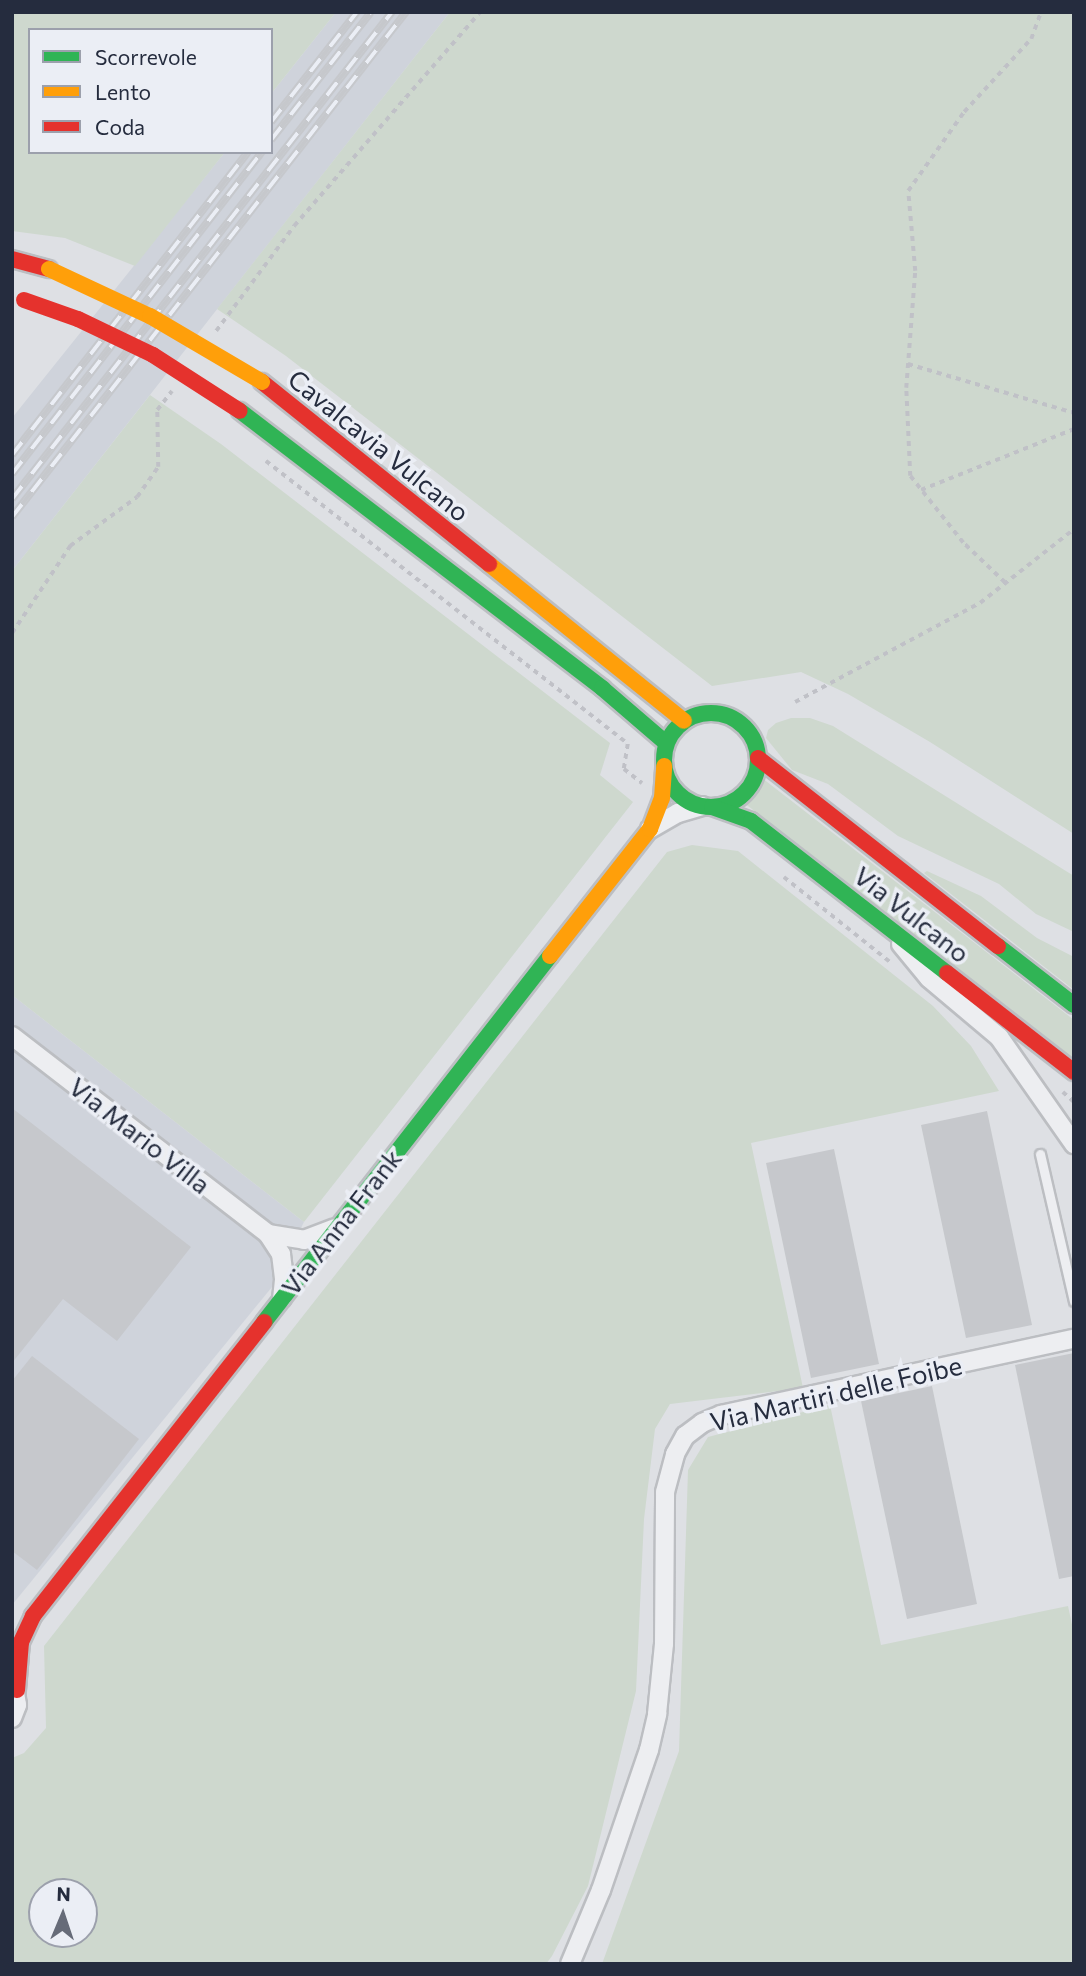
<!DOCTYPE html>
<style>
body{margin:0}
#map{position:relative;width:1086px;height:1976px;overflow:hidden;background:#dee0e4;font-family:Commissioner,sans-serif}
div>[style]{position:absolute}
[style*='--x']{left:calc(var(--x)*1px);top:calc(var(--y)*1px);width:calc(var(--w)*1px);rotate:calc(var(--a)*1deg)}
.built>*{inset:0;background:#cfd3db}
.green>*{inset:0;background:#ced8ce}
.building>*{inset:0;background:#c6c8cc}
.path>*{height:3.5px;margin-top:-1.75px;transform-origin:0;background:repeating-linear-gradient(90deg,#c0c1c7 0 5px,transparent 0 10px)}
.roads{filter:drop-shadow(2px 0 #bcbec2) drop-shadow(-2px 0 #bcbec2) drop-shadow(0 2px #bcbec2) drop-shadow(0 -2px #bcbec2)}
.lane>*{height:9px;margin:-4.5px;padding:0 4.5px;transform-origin:4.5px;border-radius:4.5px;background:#edeef1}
.street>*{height:18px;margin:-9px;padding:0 9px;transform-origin:9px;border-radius:9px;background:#edeef1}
.fast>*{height:16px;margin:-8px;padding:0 8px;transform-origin:8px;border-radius:8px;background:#30b455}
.fast>.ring{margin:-8px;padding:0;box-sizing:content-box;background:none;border:16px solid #30b455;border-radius:50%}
.slow>*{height:16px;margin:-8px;padding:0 8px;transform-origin:8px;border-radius:8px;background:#ff9f0a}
.jam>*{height:16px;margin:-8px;padding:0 8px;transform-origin:8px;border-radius:8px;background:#e5322d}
.rail>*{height:8px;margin-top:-4px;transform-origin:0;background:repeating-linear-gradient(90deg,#ebeef5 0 16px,#c6c8cc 0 32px);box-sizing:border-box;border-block:2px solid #c6c8cc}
.slow-bridge>*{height:16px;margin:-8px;padding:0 8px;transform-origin:8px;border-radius:8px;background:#ff9f0a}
.jam-bridge>*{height:16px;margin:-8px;padding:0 8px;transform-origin:8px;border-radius:8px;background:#e5322d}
span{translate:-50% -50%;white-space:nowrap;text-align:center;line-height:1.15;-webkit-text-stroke:7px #ebeef5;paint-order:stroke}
.street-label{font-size:26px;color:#252c3e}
.frame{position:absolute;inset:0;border:14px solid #252c3e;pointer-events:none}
.legend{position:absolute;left:28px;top:28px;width:245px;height:126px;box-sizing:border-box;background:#ebeef5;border:2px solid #9ca0ac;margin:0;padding:9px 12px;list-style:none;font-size:21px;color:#252c3e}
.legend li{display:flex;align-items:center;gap:14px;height:35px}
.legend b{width:35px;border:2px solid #9ca0ac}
.north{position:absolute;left:28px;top:1878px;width:70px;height:70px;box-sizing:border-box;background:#ebeef5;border:2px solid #9ca0ac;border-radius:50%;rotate:2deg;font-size:19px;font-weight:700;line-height:28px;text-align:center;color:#252c3e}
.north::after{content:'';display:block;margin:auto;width:24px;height:32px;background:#666b78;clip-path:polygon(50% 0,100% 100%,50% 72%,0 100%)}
</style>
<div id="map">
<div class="built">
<div style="clip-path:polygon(336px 12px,450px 12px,12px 571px,12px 418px,225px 152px,271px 152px,271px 94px)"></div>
<div style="clip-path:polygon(12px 995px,304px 1222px,272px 1287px,12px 1605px)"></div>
</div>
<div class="green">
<div style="clip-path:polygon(12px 12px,336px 12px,271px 94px,271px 30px,30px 30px,30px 152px,225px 152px,135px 266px,65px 238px,12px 231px)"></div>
<div style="clip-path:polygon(450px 12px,1074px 12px,1074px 834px,930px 742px,848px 694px,801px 672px,712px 686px,286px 356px,217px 309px)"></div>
<div style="clip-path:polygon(150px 395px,221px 444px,610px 743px,600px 775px,633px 802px,304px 1222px,12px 995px,12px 571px)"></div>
<div style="clip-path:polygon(791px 718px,810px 718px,833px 726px,1074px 876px,1074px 932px,1036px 914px,999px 884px,898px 836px,828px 784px,792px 770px,766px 738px,768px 730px,776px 723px)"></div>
<div style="clip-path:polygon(762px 778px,1074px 1020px,1074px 1061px,743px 802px)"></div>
<div style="clip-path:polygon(evenodd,692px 845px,738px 851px,933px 1006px,971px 1046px,999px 1091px,751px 1143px,803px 1388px,670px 1404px,655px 1429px,644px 1519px,636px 1691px,588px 1886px,552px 1956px,546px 1964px,12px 1964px,12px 1758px,24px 1753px,46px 1728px,44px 1646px,667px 852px,692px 845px,84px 1892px,84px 1934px,42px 1934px,42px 1892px,84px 1892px)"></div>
<div style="clip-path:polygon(927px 871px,981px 896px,1037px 938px,1074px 957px,1074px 990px,924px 873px)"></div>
<div style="clip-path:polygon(830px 1405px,881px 1645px,1068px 1606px,1074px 1634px,1074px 1964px,602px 1964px,679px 1751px,688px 1470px,708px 1437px)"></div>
</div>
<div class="building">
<div style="clip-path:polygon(12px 1108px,191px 1247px,117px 1341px,63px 1299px,12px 1363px)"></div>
<div style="clip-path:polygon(987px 1111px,1032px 1325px,966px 1338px,921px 1125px)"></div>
<div style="clip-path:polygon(834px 1149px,879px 1364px,811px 1378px,766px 1163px)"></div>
<div style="clip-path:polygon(1074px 1353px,1074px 1576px,1059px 1579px,1015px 1365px)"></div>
<div style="clip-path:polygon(32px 1356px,139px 1439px,37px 1570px,12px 1551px,12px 1381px)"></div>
<div style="clip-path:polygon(932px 1386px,977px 1604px,907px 1619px,861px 1401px)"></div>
</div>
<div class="path">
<div style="--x:216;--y:331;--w:131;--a:-53.4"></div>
<div style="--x:294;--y:226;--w:284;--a:-49"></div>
<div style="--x:908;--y:364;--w:173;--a:16.4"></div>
<div style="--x:266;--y:461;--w:459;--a:38"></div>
<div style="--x:628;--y:744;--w:25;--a:99"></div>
<div style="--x:624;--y:769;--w:23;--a:38"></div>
<div style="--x:921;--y:490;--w:165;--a:-21.7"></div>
<div style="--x:1005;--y:583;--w:58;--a:-136.4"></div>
<div style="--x:963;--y:543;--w:85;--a:-128.3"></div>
<div style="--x:910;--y:476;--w:88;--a:-92.6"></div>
<div style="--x:906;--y:388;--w:117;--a:-85.6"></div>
<div style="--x:915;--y:271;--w:80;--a:-95"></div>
<div style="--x:908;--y:191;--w:97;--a:-54.7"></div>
<div style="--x:964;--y:112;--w:99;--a:-47.5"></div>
<div style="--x:1031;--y:39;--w:29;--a:-70"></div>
<div style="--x:12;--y:633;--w:105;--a:-56.3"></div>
<div style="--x:70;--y:546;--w:83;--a:-36.2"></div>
<div style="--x:137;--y:497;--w:37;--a:-55"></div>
<div style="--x:158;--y:467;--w:57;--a:-91"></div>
<div style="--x:157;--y:410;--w:24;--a:-52"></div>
<div style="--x:795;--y:702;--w:210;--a:-28.2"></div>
<div style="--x:980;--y:603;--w:120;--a:-38.2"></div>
<div style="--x:784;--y:877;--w:136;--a:38.7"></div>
<div style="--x:1063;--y:1092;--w:15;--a:42"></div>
</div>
<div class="roads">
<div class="lane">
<div style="--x:1040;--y:1154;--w:151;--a:77"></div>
</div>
<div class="street">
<div style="--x:650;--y:829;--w:32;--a:-30"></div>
<div style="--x:678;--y:813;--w:25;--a:-16"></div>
<div style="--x:901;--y:944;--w:44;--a:50.5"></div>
<div style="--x:929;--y:978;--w:92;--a:40.1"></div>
<div style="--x:999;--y:1037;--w:131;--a:55"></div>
<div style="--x:12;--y:1036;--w:324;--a:37.7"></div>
<div style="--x:268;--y:1234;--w:24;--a:57"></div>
<div style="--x:281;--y:1254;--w:26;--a:83"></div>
<div style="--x:284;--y:1280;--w:18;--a:96"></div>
<div style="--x:268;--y:1234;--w:36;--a:9"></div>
<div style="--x:304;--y:1240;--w:33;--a:-21"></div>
<div style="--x:12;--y:1718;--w:14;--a:-69"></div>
<div style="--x:17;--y:1705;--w:24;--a:-99"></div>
<div style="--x:570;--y:1964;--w:80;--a:-67.3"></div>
<div style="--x:601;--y:1890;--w:148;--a:-71.1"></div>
<div style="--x:649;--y:1750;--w:37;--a:-77"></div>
<div style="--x:657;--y:1714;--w:70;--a:-84.3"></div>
<div style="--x:664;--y:1644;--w:152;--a:-89.6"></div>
<div style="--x:665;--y:1492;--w:39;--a:-75"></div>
<div style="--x:675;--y:1454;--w:21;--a:-61"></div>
<div style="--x:685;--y:1436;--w:21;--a:-37"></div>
<div style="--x:702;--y:1423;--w:21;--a:-23"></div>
<div style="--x:721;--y:1415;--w:361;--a:-12.2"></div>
</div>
<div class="fast">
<div style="--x:240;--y:411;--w:456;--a:37.4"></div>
<div style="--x:602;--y:688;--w:84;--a:40.7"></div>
<div class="ring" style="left:664px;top:713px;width:78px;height:78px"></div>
<div style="--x:712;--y:807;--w:41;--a:19.7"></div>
<div style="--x:751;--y:821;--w:248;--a:37.8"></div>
<div style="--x:998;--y:946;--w:96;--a:37.8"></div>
<div style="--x:264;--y:1322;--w:464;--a:-52"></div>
</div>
<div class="slow">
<div style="--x:489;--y:564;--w:250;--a:38.8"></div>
<div style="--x:550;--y:956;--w:162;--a:-51.8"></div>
<div style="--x:650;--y:829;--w:33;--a:-69"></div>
<div style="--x:662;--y:798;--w:32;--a:-86"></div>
</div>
<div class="jam">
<div style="--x:12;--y:259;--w:38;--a:15"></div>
<div style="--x:262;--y:382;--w:291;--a:38.7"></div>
<div style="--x:758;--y:758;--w:305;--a:38.1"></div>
<div style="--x:947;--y:973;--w:161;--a:37.9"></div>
<div style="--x:17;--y:1690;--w:48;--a:-85.2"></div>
<div style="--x:21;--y:1642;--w:29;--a:-65"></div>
<div style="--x:33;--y:1616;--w:374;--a:-51.8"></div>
</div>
</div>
<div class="rail">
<div style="--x:271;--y:122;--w:140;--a:-52"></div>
<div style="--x:271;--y:140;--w:162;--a:-52"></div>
<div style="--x:12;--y:455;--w:384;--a:-52.1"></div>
<div style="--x:12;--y:474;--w:408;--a:-52.2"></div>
<div style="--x:12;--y:499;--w:618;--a:-52.04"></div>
<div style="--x:12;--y:517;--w:641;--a:-52.04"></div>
</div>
<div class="slow-bridge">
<div style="--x:49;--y:269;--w:111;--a:25"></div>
<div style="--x:150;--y:316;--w:130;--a:30.5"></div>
</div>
<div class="jam-bridge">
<div style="--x:24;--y:300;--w:57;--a:19.4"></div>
<div style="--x:78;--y:319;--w:83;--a:25.6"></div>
<div style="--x:153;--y:355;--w:103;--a:32.8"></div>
</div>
<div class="street-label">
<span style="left:379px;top:445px;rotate:39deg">Cavalcavia Vulcano</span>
<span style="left:912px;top:914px;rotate:38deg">Via Vulcano</span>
<span style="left:140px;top:1135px;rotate:38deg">Via Mario Villa</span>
<span style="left:341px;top:1222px;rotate:-52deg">Via Anna Frank</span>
<span style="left:836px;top:1393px;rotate:-13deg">Via Martiri delle Foibe</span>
</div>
<div class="frame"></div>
<ul class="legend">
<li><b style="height:9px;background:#30b455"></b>Scorrevole</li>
<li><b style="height:9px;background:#ff9f0a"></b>Lento</li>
<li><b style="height:9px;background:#e5322d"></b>Coda</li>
</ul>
<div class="north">N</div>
</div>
